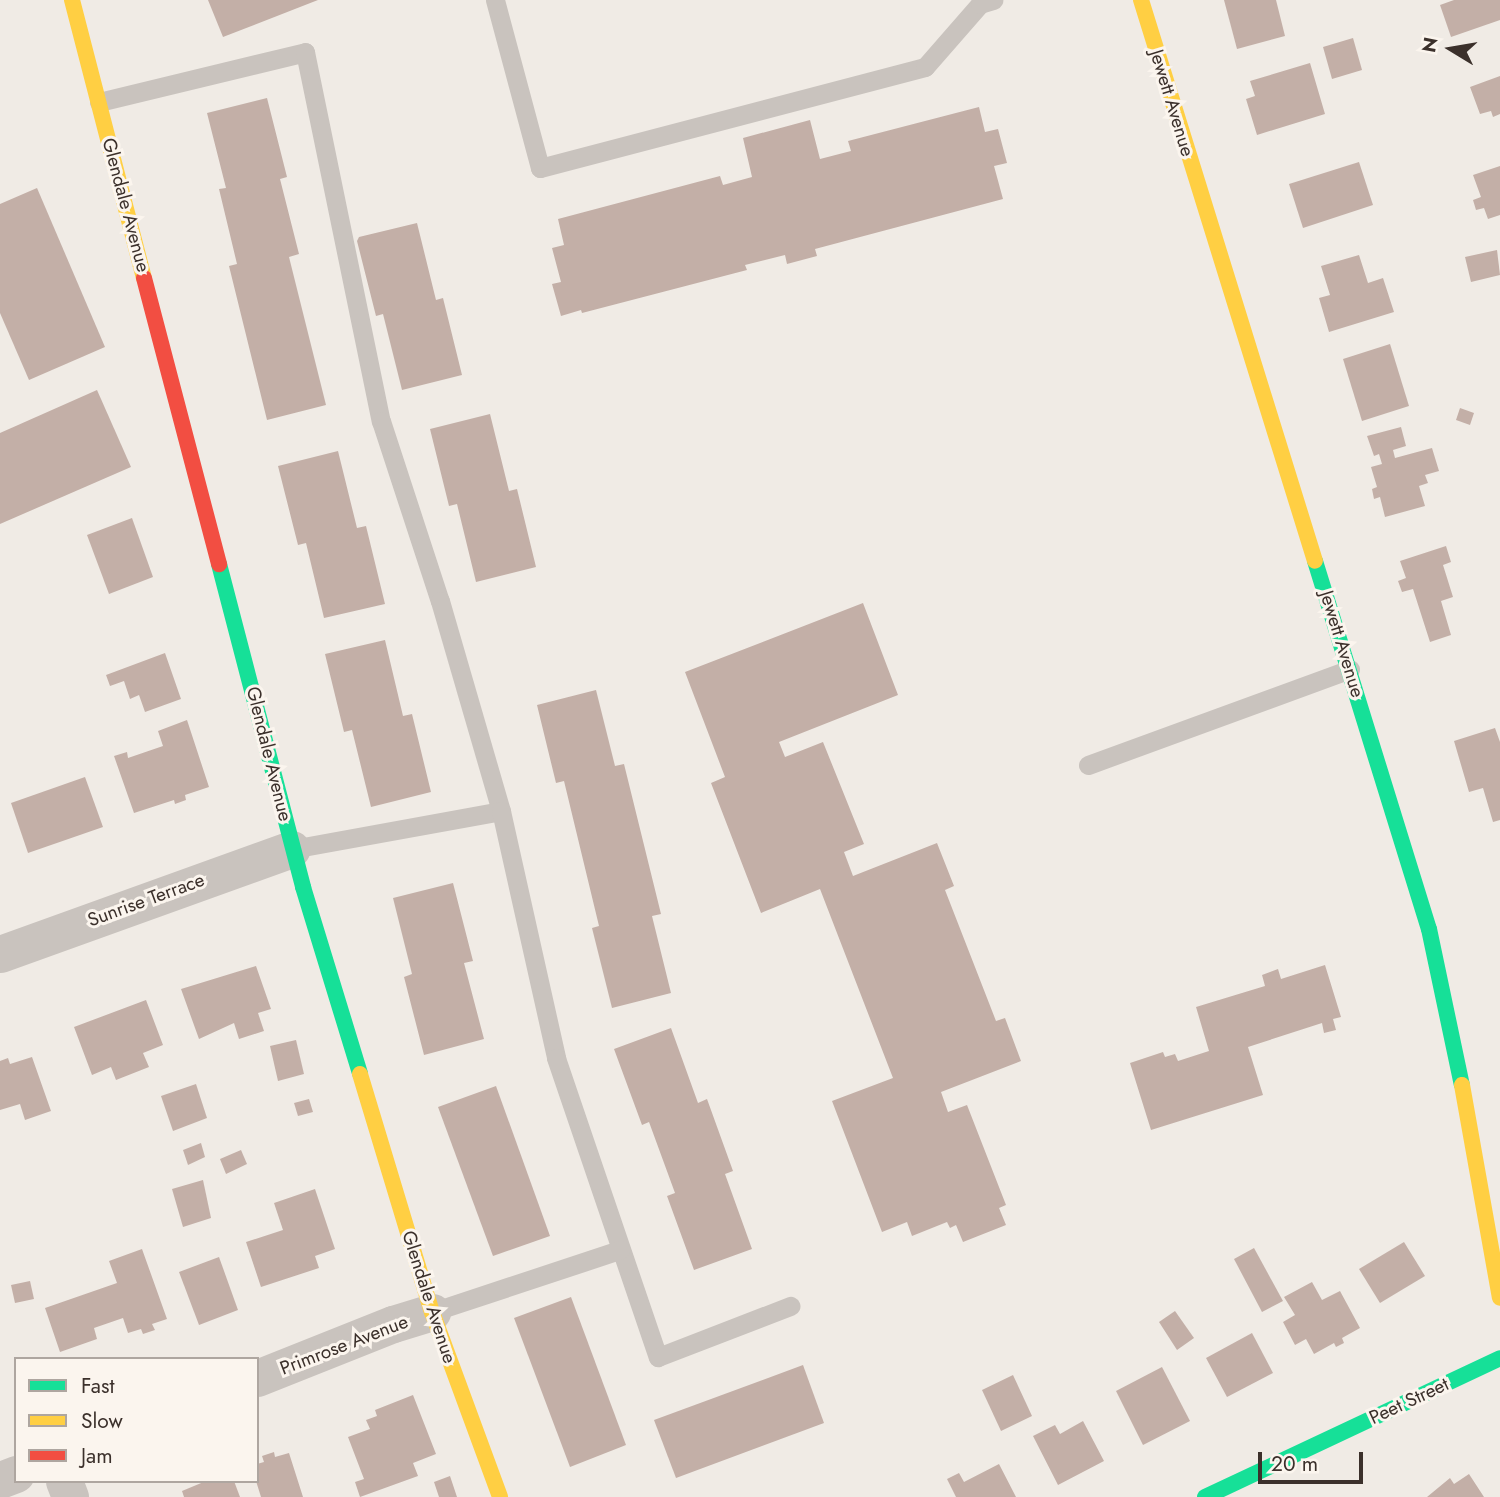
<!DOCTYPE html>
<style>
body{margin:0}
#map{position:relative;width:1500px;height:1497px;overflow:hidden;background:#f0ebe5;font-family:Jost,sans-serif}
div>[style]{position:absolute}
[style*='--x']{left:calc(var(--x)*1px);top:calc(var(--y)*1px);width:calc(var(--w)*1px);rotate:calc(var(--a)*1deg)}
.building>*{inset:0;background:#c3afa7}
.lane>*{height:19px;margin:-9.5px;padding:0 9.5px;transform-origin:9.5px;border-radius:9.5px;background:#c9c3be}
.street>*{height:37px;margin:-18.5px;padding:0 18.5px;transform-origin:18.5px;border-radius:18.5px;background:#c9c3be}
.fast>*{height:16px;margin:-8px;padding:0 8px;transform-origin:8px;border-radius:8px;background:#16e098}
.slow>*{height:16px;margin:-8px;padding:0 8px;transform-origin:8px;border-radius:8px;background:#ffcf43}
.jam>*{height:16px;margin:-8px;padding:0 8px;transform-origin:8px;border-radius:8px;background:#f24e42}
span{translate:-50% -50%;white-space:nowrap;text-align:center;line-height:1.15;-webkit-text-stroke:6px #fbf5ee;paint-order:stroke}
.street-label{font-size:19px;color:#3b302b}
.legend{position:absolute;left:14px;top:1357px;width:245px;height:126px;box-sizing:border-box;background:#fbf5ee;border:2px solid #aea6a0;margin:0;padding:9px 12px;list-style:none;font-size:21px;color:#3b302b}
.legend li{display:flex;align-items:center;gap:14px;height:35px}
.legend b{width:35px;border:2px solid #aea6a0}
.north{position:absolute;left:1416px;top:14px;width:70px;height:70px;-webkit-text-stroke:5px #fbf5ee;paint-order:stroke;rotate:281deg;font-size:19px;font-weight:700;line-height:28px;text-align:center;color:#3b302b}
.north::after{content:'';display:block;margin:auto;width:24px;height:32px;background:#3b302b;clip-path:polygon(50% 0,100% 100%,50% 72%,0 100%)}
.scale{position:absolute;left:1258px;top:1452px;width:105px;height:32px;box-sizing:border-box;border:4px solid #3b302b;border-top:0;padding-left:9px;font-size:21px;line-height:24px;white-space:nowrap;color:#3b302b;-webkit-text-stroke:5px #fbf5ee;paint-order:stroke}
</style>
<div id="map">
<div class="building">
<div style="clip-path:polygon(208px 0,318px 0,223px 37px)"></div>
<div style="clip-path:polygon(1224px 0,1276px 0,1285px 36px,1237px 49px)"></div>
<div style="clip-path:polygon(1454px 0,1500px 0,1500px 20px,1451px 37px,1440px 5px)"></div>
<div style="clip-path:polygon(1353px 38px,1362px 70px,1332px 79px,1323px 47px)"></div>
<div style="clip-path:polygon(1310px 63px,1325px 114px,1257px 135px,1246px 99px,1255px 96px,1250px 81px)"></div>
<div style="clip-path:polygon(1500px 76px,1500px 114px,1493px 117px,1491px 111px,1480px 114px,1470px 87px)"></div>
<div style="clip-path:polygon(267px 98px,287px 177px,280px 179px,299px 254px,289px 257px,326px 405px,267px 420px,229px 266px,237px 264px,219px 189px,226px 188px,207px 113px)"></div>
<div style="clip-path:polygon(979px 107px,985px 132px,998px 129px,1007px 163px,994px 166px,1003px 199px,815px 249px,817px 256px,787px 264px,785px 255px,745px 265px,747px 270px,582px 313px,581px 310px,561px 316px,552px 284px,561px 282px,552px 248px,564px 245px,558px 219px,720px 176px,723px 185px,752px 177px,743px 138px,810px 120px,820px 159px,851px 151px,848px 141px)"></div>
<div style="clip-path:polygon(1359px 162px,1373px 205px,1303px 228px,1289px 184px)"></div>
<div style="clip-path:polygon(1500px 166px,1500px 215px,1488px 219px,1484px 208px,1476px 210px,1473px 200px,1481px 197px,1473px 175px)"></div>
<div style="clip-path:polygon(37px 188px,105px 347px,29px 380px,0 313px,0 204px)"></div>
<div style="clip-path:polygon(417px 223px,436px 300px,443px 298px,462px 375px,402px 390px,383px 314px,376px 316px,357px 241px,359px 237px)"></div>
<div style="clip-path:polygon(1497px 250px,1500px 275px,1471px 282px,1465px 257px)"></div>
<div style="clip-path:polygon(1359px 255px,1368px 283px,1383px 278px,1394px 312px,1329px 332px,1319px 298px,1330px 295px,1321px 266px)"></div>
<div style="clip-path:polygon(1390px 344px,1409px 406px,1362px 421px,1343px 359px)"></div>
<div style="clip-path:polygon(97px 390px,131px 467px,0 524px,0 433px)"></div>
<div style="clip-path:polygon(1460px 408px,1474px 413px,1470px 425px,1456px 420px)"></div>
<div style="clip-path:polygon(490px 414px,509px 491px,517px 489px,536px 567px,476px 582px,457px 504px,449px 506px,430px 429px)"></div>
<div style="clip-path:polygon(1401px 427px,1406px 446px,1393px 450px,1395px 458px,1432px 448px,1439px 471px,1425px 475px,1428px 483px,1419px 486px,1425px 506px,1385px 517px,1380px 497px,1374px 499px,1372px 489px,1377px 487px,1371px 467px,1382px 464px,1379px 454px,1374px 456px,1367px 436px)"></div>
<div style="clip-path:polygon(338px 451px,357px 528px,366px 526px,385px 604px,324px 618px,306px 543px,298px 545px,278px 466px)"></div>
<div style="clip-path:polygon(132px 518px,153px 577px,109px 594px,87px 535px)"></div>
<div style="clip-path:polygon(1446px 546px,1451px 562px,1443px 565px,1453px 597px,1441px 601px,1451px 635px,1430px 642px,1413px 589px,1402px 592px,1398px 581px,1406px 578px,1400px 561px)"></div>
<div style="clip-path:polygon(863px 603px,898px 695px,779px 742px,785px 757px,823px 742px,864px 844px,844px 852px,853px 876px,937px 843px,954px 886px,945px 890px,996px 1021px,1005px 1018px,1021px 1061px,941px 1092px,948px 1112px,967px 1105px,1006px 1205px,999px 1208px,1006px 1225px,963px 1242px,956px 1225px,950px 1228px,947px 1222px,912px 1236px,907px 1222px,882px 1232px,832px 1101px,893px 1078px,820px 889px,761px 913px,711px 783px,725px 777px,685px 672px)"></div>
<div style="clip-path:polygon(385px 640px,403px 716px,412px 714px,431px 792px,371px 807px,352px 730px,344px 732px,325px 654px)"></div>
<div style="clip-path:polygon(165px 653px,181px 699px,145px 712px,139px 695px,130px 699px,124px 681px,110px 686px,106px 675px)"></div>
<div style="clip-path:polygon(596px 690px,615px 766px,624px 764px,661px 914px,652px 916px,671px 993px,612px 1008px,592px 928px,599px 926px,564px 781px,556px 783px,537px 705px)"></div>
<div style="clip-path:polygon(187px 720px,209px 787px,185px 795px,186px 800px,175px 804px,174px 800px,134px 813px,114px 756px,127px 752px,128px 758px,163px 746px,158px 731px)"></div>
<div style="clip-path:polygon(1495px 728px,1500px 742px,1500px 820px,1493px 822px,1483px 788px,1469px 792px,1454px 741px)"></div>
<div style="clip-path:polygon(85px 777px,103px 827px,28px 853px,11px 803px)"></div>
<div style="clip-path:polygon(453px 883px,473px 961px,464px 963px,484px 1039px,424px 1055px,404px 977px,412px 974px,393px 898px)"></div>
<div style="clip-path:polygon(1325px 965px,1341px 1017px,1333px 1019px,1336px 1030px,1324px 1033px,1322px 1023px,1248px 1047px,1263px 1095px,1151px 1130px,1130px 1063px,1163px 1052px,1165px 1057px,1175px 1054px,1178px 1061px,1209px 1051px,1196px 1007px,1265px 986px,1262px 975px,1278px 969px,1281px 979px)"></div>
<div style="clip-path:polygon(256px 966px,271px 1009px,258px 1013px,264px 1031px,239px 1039px,234px 1023px,199px 1039px,181px 989px)"></div>
<div style="clip-path:polygon(146px 1000px,163px 1045px,143px 1053px,149px 1067px,116px 1080px,111px 1067px,92px 1075px,74px 1027px)"></div>
<div style="clip-path:polygon(671px 1028px,698px 1103px,707px 1099px,733px 1171px,725px 1174px,752px 1249px,694px 1270px,667px 1196px,675px 1193px,649px 1122px,642px 1125px,614px 1049px)"></div>
<div style="clip-path:polygon(296px 1040px,304px 1074px,278px 1081px,270px 1046px)"></div>
<div style="clip-path:polygon(32px 1057px,51px 1111px,25px 1120px,20px 1104px,0 1110px,0 1061px,8px 1058px,10px 1064px)"></div>
<div style="clip-path:polygon(196px 1084px,207px 1118px,173px 1131px,161px 1096px)"></div>
<div style="clip-path:polygon(496px 1086px,550px 1236px,493px 1256px,438px 1107px)"></div>
<div style="clip-path:polygon(309px 1099px,313px 1112px,298px 1116px,294px 1103px)"></div>
<div style="clip-path:polygon(201px 1143px,205px 1157px,188px 1165px,183px 1150px)"></div>
<div style="clip-path:polygon(241px 1150px,247px 1164px,226px 1174px,220px 1159px)"></div>
<div style="clip-path:polygon(203px 1180px,211px 1218px,183px 1227px,172px 1189px)"></div>
<div style="clip-path:polygon(315px 1189px,335px 1249px,315px 1256px,319px 1268px,261px 1287px,246px 1242px,283px 1230px,274px 1203px)"></div>
<div style="clip-path:polygon(1404px 1242px,1425px 1276px,1380px 1303px,1359px 1269px)"></div>
<div style="clip-path:polygon(1254px 1248px,1283px 1301px,1262px 1312px,1234px 1259px)"></div>
<div style="clip-path:polygon(142px 1249px,167px 1319px,152px 1324px,155px 1330px,143px 1334px,141px 1329px,128px 1333px,123px 1318px,94px 1328px,97px 1339px,60px 1352px,45px 1308px,117px 1283px,109px 1261px)"></div>
<div style="clip-path:polygon(219px 1257px,238px 1310px,199px 1325px,179px 1272px)"></div>
<div style="clip-path:polygon(30px 1281px,34px 1299px,15px 1303px,11px 1285px)"></div>
<div style="clip-path:polygon(1312px 1282px,1322px 1300px,1340px 1291px,1360px 1328px,1342px 1338px,1344px 1343px,1336px 1347px,1334px 1343px,1314px 1354px,1306px 1339px,1295px 1345px,1283px 1322px,1295px 1315px,1284px 1297px)"></div>
<div style="clip-path:polygon(571px 1297px,626px 1445px,570px 1467px,514px 1318px)"></div>
<div style="clip-path:polygon(1175px 1311px,1194px 1338px,1177px 1350px,1159px 1322px)"></div>
<div style="clip-path:polygon(1252px 1333px,1273px 1373px,1227px 1397px,1206px 1358px)"></div>
<div style="clip-path:polygon(803px 1365px,824px 1423px,676px 1478px,654px 1420px)"></div>
<div style="clip-path:polygon(1162px 1367px,1190px 1421px,1143px 1445px,1116px 1391px)"></div>
<div style="clip-path:polygon(1013px 1375px,1032px 1416px,1001px 1431px,982px 1390px)"></div>
<div style="clip-path:polygon(413px 1395px,436px 1454px,413px 1463px,418px 1476px,360px 1497px,355px 1482px,364px 1479px,348px 1437px,370px 1429px,366px 1420px,377px 1416px,375px 1410px)"></div>
<div style="clip-path:polygon(1083px 1421px,1104px 1461px,1058px 1485px,1033px 1436px,1055px 1425px,1060px 1434px)"></div>
<div style="clip-path:polygon(274px 1452px,275px 1457px,289px 1453px,303px 1497px,261px 1497px,256px 1481px,257px 1464px,264px 1462px,262px 1456px)"></div>
<div style="clip-path:polygon(999px 1464px,1016px 1497px,956px 1497px,947px 1479px,959px 1473px,964px 1482px)"></div>
<div style="clip-path:polygon(1469px 1474px,1484px 1497px,1427px 1497px,1450px 1478px,1454px 1484px)"></div>
<div style="clip-path:polygon(450px 1476px,457px 1497px,439px 1497px,434px 1482px)"></div>
<div style="clip-path:polygon(206px 1481px,234px 1481px,240px 1497px,184px 1497px,182px 1491px)"></div>
</div>
<div class="lane">
<div style="--x:495;--y:0;--w:174;--a:75"></div>
<div style="--x:540;--y:168;--w:398;--a:-14.7"></div>
<div style="--x:925;--y:67;--w:84;--a:-48.9"></div>
<div style="--x:980;--y:4;--w:14;--a:-17"></div>
<div style="--x:99;--y:102;--w:212;--a:-13.6"></div>
<div style="--x:305;--y:52;--w:377;--a:78.4"></div>
<div style="--x:381;--y:421;--w:189;--a:71.9"></div>
<div style="--x:440;--y:601;--w:219;--a:73.8"></div>
<div style="--x:1088;--y:765;--w:279;--a:-20.1"></div>
<div style="--x:292;--y:849;--w:212;--a:-10.3"></div>
<div style="--x:501;--y:811;--w:253;--a:77.4"></div>
<div style="--x:556;--y:1058;--w:316;--a:71.2"></div>
<div style="--x:658;--y:1357;--w:142;--a:-21.1"></div>
<div style="--x:432;--y:1312;--w:198;--a:-18.3"></div>
</div>
<div class="street">
<div style="--x:0;--y:954;--w:310;--a:-19.8"></div>
<div style="--x:257;--y:1378;--w:146;--a:-21.7"></div>
<div style="--x:393;--y:1324;--w:41;--a:-17.1"></div>
<div style="--x:0;--y:1480;--w:17;--a:-21"></div>
<div style="--x:64;--y:1481;--w:17;--a:69"></div>
</div>
<div class="fast">
<div style="--x:1315;--y:561;--w:385;--a:72.8"></div>
<div style="--x:1429;--y:929;--w:159;--a:78.1"></div>
<div style="--x:219;--y:564;--w:334;--a:75.4"></div>
<div style="--x:303;--y:887;--w:195;--a:73"></div>
<div style="--x:1205;--y:1497;--w:326;--a:-25.2"></div>
</div>
<div class="slow">
<div style="--x:72;--y:0;--w:287;--a:75.5"></div>
<div style="--x:1141;--y:0;--w:587;--a:72.77"></div>
<div style="--x:360;--y:1074;--w:249;--a:73.2"></div>
<div style="--x:432;--y:1312;--w:197;--a:69.8"></div>
<div style="--x:1462;--y:1085;--w:216;--a:79.9"></div>
</div>
<div class="jam">
<div style="--x:144;--y:278;--w:296;--a:75.3"></div>
</div>
<div class="street-label">
<span style="left:1172px;top:103px;rotate:73deg">Jewett Avenue</span>
<span style="left:126px;top:205px;rotate:75deg">Glendale Avenue</span>
<span style="left:1342px;top:644px;rotate:73deg">Jewett Avenue</span>
<span style="left:269px;top:754px;rotate:76deg">Glendale Avenue</span>
<span style="left:146px;top:900px;rotate:-20deg">Sunrise Terrace</span>
<span style="left:429px;top:1297px;rotate:72deg">Glendale Avenue</span>
<span style="left:344px;top:1345px;rotate:-21deg">Primrose Avenue</span>
<span style="left:1409px;top:1401px;rotate:-25deg">Peet Street</span>
</div>
<ul class="legend">
<li><b style="height:9px;background:#16e098"></b>Fast</li>
<li><b style="height:9px;background:#ffcf43"></b>Slow</li>
<li><b style="height:9px;background:#f24e42"></b>Jam</li>
</ul>
<div class="north">N</div>
<div class="scale">20 m</div>
</div>
